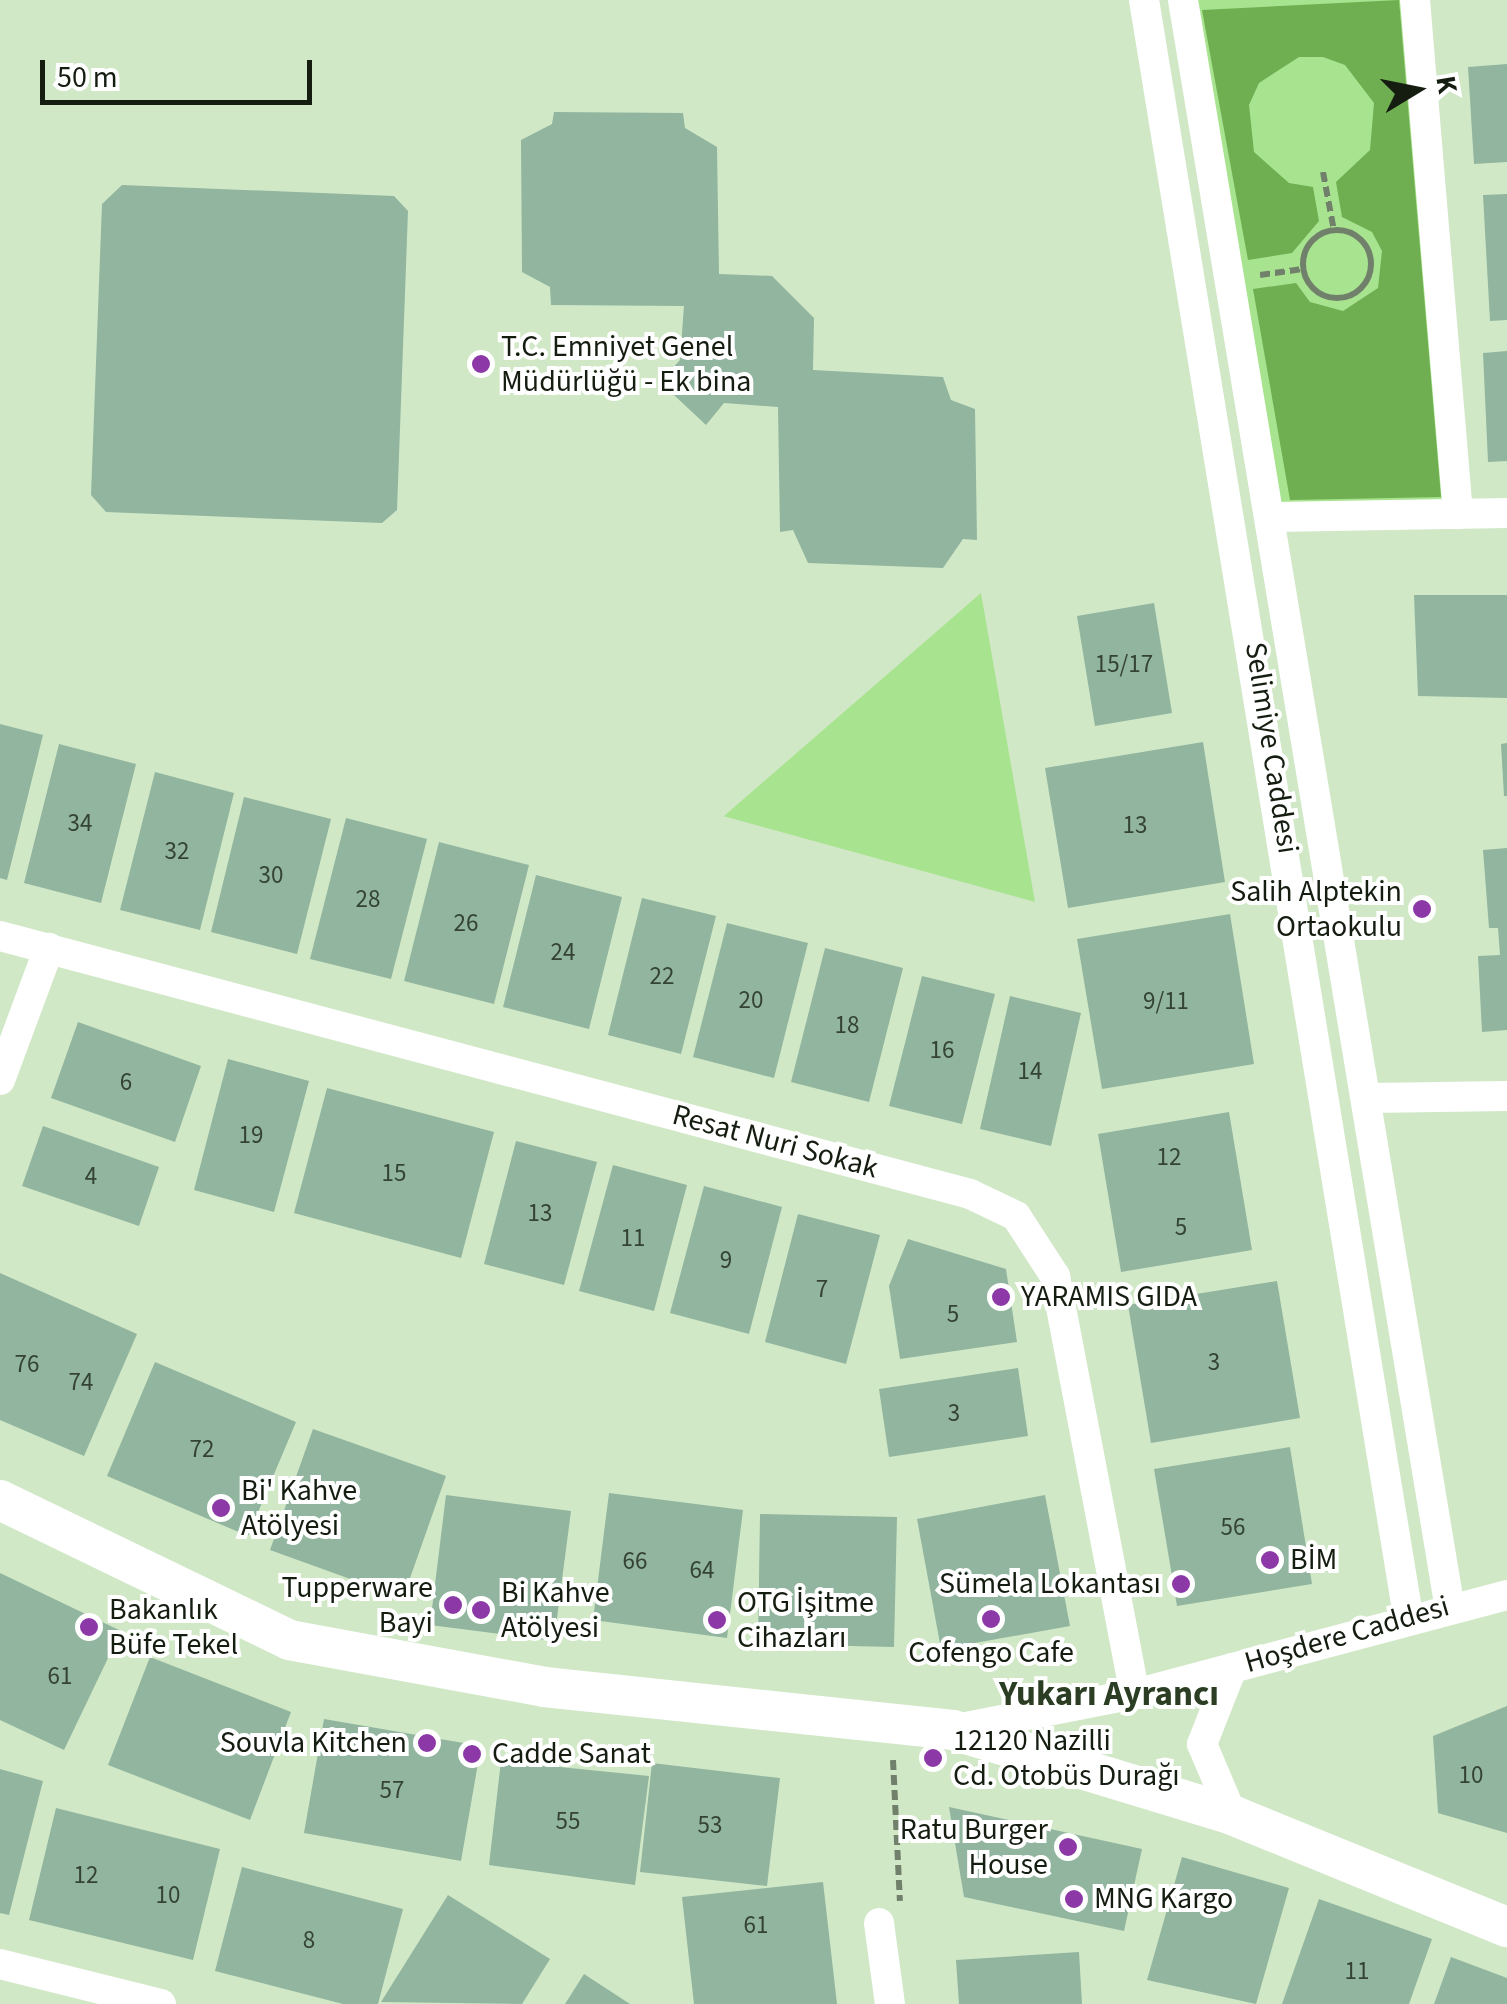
<!DOCTYPE html>
<meta charset="utf-8">
<style>
body{margin:0}
#map{position:relative;width:1507px;height:2004px;overflow:hidden;background:#d1e8c7;font-family:"Source Sans 3",sans-serif}
div>[style]{position:absolute}
[style*='--x']{left:calc(var(--x)*1px);top:calc(var(--y)*1px);width:calc(var(--w)*1px);rotate:calc(var(--a)*1deg)}
.green>*{inset:0;background:#a8e38f}
.forest>*{inset:0;background:#70ae52}
.building>*{inset:0;background:#91b59e}
.path>*{height:6px;margin-top:-3px;transform-origin:0;background:repeating-linear-gradient(90deg,#71806a 0 10px,transparent 0 15px)}
.path>.ring{margin:-3px;padding:0;box-sizing:content-box;background:none;border:6px solid #71806a;border-radius:50%}
.minor>*{height:30px;margin:-15px;padding:0 15px;transform-origin:15px;border-radius:15px;background:#fff}
.secondary>*{height:40px;margin:-20px;padding:0 20px;transform-origin:20px;border-radius:20px;background:#fff}
.dots>*{width:28px;height:28px;translate:-50% -50%;box-sizing:border-box;border:5px solid #fff;border-radius:50%}
span{translate:-50% -50%;white-space:nowrap;text-align:center;line-height:1.15;-webkit-text-stroke:8px #fff;paint-order:stroke}
.number-label{font-size:25px;color:#344334}
.number-label span{-webkit-text-stroke-width:0}
.poi-label{font-size:30px;color:#151d11}
.left{translate:0 -50%;text-align:left}
.right{translate:-100% -50%;text-align:right}
.street-label{font-size:30px;color:#151d11}
.quarter-label{font-size:35px;color:#2b3e23;font-weight:700}
.north{position:absolute;left:1367px;top:40px;width:100px;height:100px;-webkit-text-stroke:8px #fff;paint-order:stroke;rotate:80deg;font-size:28px;font-weight:700;line-height:40px;text-align:center;color:#151d11}
.north::after{content:'';display:block;margin:auto;width:35px;height:45px;background:#151d11;clip-path:polygon(50% 0,100% 100%,50% 72%,0 100%)}
.scale{position:absolute;left:40px;top:60px;width:272px;height:45px;box-sizing:border-box;border:5px solid #151d11;border-top:0;padding-left:12px;font-size:30px;line-height:35px;white-space:nowrap;color:#151d11;-webkit-text-stroke:8px #fff;paint-order:stroke}
</style>
<div id="map">
<div class="green">
<div style="clip-path:polygon(1183px 0,1415px 0,1458px 514px,1273px 517px)"></div>
<div style="clip-path:polygon(981px 593px,1035px 902px,723px 816px,724px 816px)"></div>
</div>
<div class="forest">
<div style="clip-path:polygon(1399px 0,1441px 497px,1290px 500px,1253px 289px,1296px 283px,1310px 302px,1343px 311px,1378px 288px,1382px 251px,1372px 232px,1342px 217px,1336px 182px,1370px 150px,1374px 103px,1345px 65px,1323px 57px,1299px 57px,1259px 83px,1249px 105px,1254px 152px,1289px 183px,1313px 187px,1319px 221px,1292px 253px,1248px 260px,1202px 10px)"></div>
</div>
<div class="building">
<div style="clip-path:polygon(1507px 64px,1507px 162px,1474px 164px,1468px 67px)"></div>
<div style="clip-path:polygon(554px 112px,683px 113px,685px 128px,717px 147px,719px 274px,772px 276px,814px 318px,813px 370px,943px 377px,951px 400px,975px 409px,977px 540px,963px 539px,943px 568px,808px 563px,793px 530px,780px 532px,778px 407px,724px 403px,706px 425px,660px 382px,680px 360px,684px 306px,551px 305px,550px 287px,522px 272px,521px 140px,552px 124px)"></div>
<div style="clip-path:polygon(122px 185px,394px 196px,408px 211px,397px 510px,382px 523px,106px 512px,91px 495px,102px 204px)"></div>
<div style="clip-path:polygon(1507px 194px,1507px 320px,1490px 321px,1483px 195px)"></div>
<div style="clip-path:polygon(1507px 351px,1507px 461px,1488px 462px,1483px 353px)"></div>
<div style="clip-path:polygon(1414px 595px,1507px 595px,1507px 698px,1418px 696px)"></div>
<div style="clip-path:polygon(1154px 603px,1172px 713px,1095px 726px,1077px 616px)"></div>
<div style="clip-path:polygon(0 724px,43px 735px,7px 880px,0 878px)"></div>
<div style="clip-path:polygon(1203px 742px,1225px 882px,1068px 908px,1045px 768px)"></div>
<div style="clip-path:polygon(1507px 743px,1507px 796px,1504px 796px,1501px 744px)"></div>
<div style="clip-path:polygon(59px 744px,136px 764px,101px 903px,24px 883px)"></div>
<div style="clip-path:polygon(155px 772px,234px 793px,200px 930px,120px 910px)"></div>
<div style="clip-path:polygon(244px 797px,331px 819px,297px 954px,211px 932px)"></div>
<div style="clip-path:polygon(346px 818px,427px 839px,391px 979px,310px 959px)"></div>
<div style="clip-path:polygon(439px 842px,529px 865px,494px 1004px,404px 981px)"></div>
<div style="clip-path:polygon(1507px 848px,1507px 1030px,1482px 1032px,1478px 956px,1500px 955px,1498px 928px,1489px 928px,1483px 850px)"></div>
<div style="clip-path:polygon(536px 875px,622px 897px,589px 1029px,503px 1007px)"></div>
<div style="clip-path:polygon(642px 898px,716px 916px,681px 1054px,608px 1035px)"></div>
<div style="clip-path:polygon(1230px 914px,1254px 1064px,1102px 1089px,1077px 939px)"></div>
<div style="clip-path:polygon(727px 923px,808px 943px,774px 1078px,693px 1057px)"></div>
<div style="clip-path:polygon(825px 948px,903px 968px,869px 1102px,791px 1082px)"></div>
<div style="clip-path:polygon(922px 976px,995px 994px,962px 1124px,889px 1106px)"></div>
<div style="clip-path:polygon(1010px 996px,1081px 1013px,1051px 1146px,980px 1129px)"></div>
<div style="clip-path:polygon(78px 1022px,201px 1066px,175px 1142px,51px 1098px)"></div>
<div style="clip-path:polygon(228px 1059px,309px 1081px,274px 1212px,194px 1190px)"></div>
<div style="clip-path:polygon(327px 1088px,494px 1132px,461px 1258px,294px 1213px)"></div>
<div style="clip-path:polygon(1229px 1112px,1252px 1250px,1121px 1272px,1098px 1134px)"></div>
<div style="clip-path:polygon(43px 1126px,159px 1167px,139px 1226px,22px 1186px)"></div>
<div style="clip-path:polygon(516px 1141px,597px 1162px,564px 1285px,484px 1264px)"></div>
<div style="clip-path:polygon(613px 1165px,687px 1185px,654px 1311px,579px 1291px)"></div>
<div style="clip-path:polygon(704px 1186px,782px 1207px,749px 1334px,670px 1313px)"></div>
<div style="clip-path:polygon(798px 1214px,880px 1235px,846px 1364px,765px 1342px)"></div>
<div style="clip-path:polygon(908px 1239px,1006px 1269px,1017px 1342px,900px 1359px,889px 1286px)"></div>
<div style="clip-path:polygon(0 1273px,137px 1334px,84px 1456px,0 1420px)"></div>
<div style="clip-path:polygon(1277px 1281px,1300px 1418px,1151px 1443px,1128px 1305px)"></div>
<div style="clip-path:polygon(155px 1362px,296px 1422px,248px 1536px,107px 1476px)"></div>
<div style="clip-path:polygon(1018px 1368px,1028px 1436px,889px 1457px,879px 1389px)"></div>
<div style="clip-path:polygon(313px 1429px,446px 1476px,403px 1598px,270px 1550px)"></div>
<div style="clip-path:polygon(1290px 1447px,1312px 1584px,1177px 1606px,1154px 1469px)"></div>
<div style="clip-path:polygon(609px 1493px,743px 1510px,727px 1638px,593px 1620px)"></div>
<div style="clip-path:polygon(446px 1495px,571px 1511px,554px 1641px,430px 1625px)"></div>
<div style="clip-path:polygon(1045px 1495px,1070px 1626px,941px 1649px,917px 1519px)"></div>
<div style="clip-path:polygon(760px 1514px,897px 1517px,894px 1647px,758px 1644px)"></div>
<div style="clip-path:polygon(0 1573px,121px 1631px,64px 1750px,0 1720px)"></div>
<div style="clip-path:polygon(150px 1657px,291px 1712px,250px 1820px,108px 1765px)"></div>
<div style="clip-path:polygon(1507px 1706px,1507px 1833px,1438px 1813px,1433px 1736px)"></div>
<div style="clip-path:polygon(324px 1719px,481px 1746px,461px 1861px,304px 1833px)"></div>
<div style="clip-path:polygon(501px 1761px,649px 1776px,635px 1885px,489px 1865px)"></div>
<div style="clip-path:polygon(652px 1763px,780px 1778px,767px 1886px,640px 1872px)"></div>
<div style="clip-path:polygon(0 1769px,43px 1781px,9px 1915px,0 1913px)"></div>
<div style="clip-path:polygon(949px 1807px,1142px 1849px,1124px 1931px,964px 1897px)"></div>
<div style="clip-path:polygon(56px 1808px,220px 1849px,193px 1960px,29px 1920px)"></div>
<div style="clip-path:polygon(1182px 1857px,1289px 1888px,1256px 2004px,1147px 1980px)"></div>
<div style="clip-path:polygon(242px 1867px,403px 1909px,378px 2004px,343px 2004px,215px 1971px)"></div>
<div style="clip-path:polygon(823px 1882px,837px 2004px,694px 2004px,682px 1897px)"></div>
<div style="clip-path:polygon(448px 1895px,550px 1959px,522px 2004px,381px 2002px)"></div>
<div style="clip-path:polygon(1319px 1899px,1432px 1939px,1409px 2004px,1282px 2004px)"></div>
<div style="clip-path:polygon(1079px 1952px,1082px 2004px,959px 2004px,956px 1960px)"></div>
<div style="clip-path:polygon(1451px 1957px,1507px 1978px,1507px 2004px,1434px 2004px)"></div>
<div style="clip-path:polygon(584px 1974px,630px 2004px,565px 2004px)"></div>
</div>
<div class="path">
<div style="--x:1323;--y:172;--w:60;--a:79.4"></div>
<div class="ring" style="left:1303px;top:230px;width:62px;height:62px"></div>
<div style="--x:1260;--y:275;--w:43;--a:-7.9"></div>
<div style="--x:893;--y:1760;--w:141;--a:87.2"></div>
</div>
<div class="minor">
<div style="--x:1144;--y:0;--w:1637;--a:80.72"></div>
<div style="--x:1183;--y:0;--w:1625;--a:80.58"></div>
<div style="--x:1415;--y:0;--w:516;--a:85.22"></div>
<div style="--x:1273;--y:517;--w:234;--a:-1"></div>
<div style="--x:0;--y:936;--w:1004;--a:14.89"></div>
<div style="--x:970;--y:1194;--w:51;--a:25.6"></div>
<div style="--x:1016;--y:1216;--w:72;--a:57"></div>
<div style="--x:1055;--y:1276;--w:426;--a:79.2"></div>
<div style="--x:0;--y:1080;--w:141;--a:-69.6"></div>
<div style="--x:1368;--y:1098;--w:139;--a:-0.8"></div>
<div style="--x:1232;--y:1668;--w:82;--a:111.5"></div>
<div style="--x:1202;--y:1744;--w:77;--a:67.1"></div>
<div style="--x:956;--y:1729;--w:182;--a:-11.1"></div>
<div style="--x:1135;--y:1694;--w:385;--a:-14.9"></div>
<div style="--x:879;--y:1923;--w:82;--a:82.3"></div>
<div style="--x:0;--y:1964;--w:166;--a:14"></div>
</div>
<div class="secondary">
<div style="--x:0;--y:1500;--w:321;--a:25.8"></div>
<div style="--x:289;--y:1640;--w:259;--a:10.4"></div>
<div style="--x:544;--y:1687;--w:411;--a:6"></div>
<div style="--x:953;--y:1730;--w:292;--a:16.9"></div>
<div style="--x:1232;--y:1815;--w:297;--a:22.2"></div>
</div>
<div class="dots">
<div style="left:481px;top:364px;background:#8c39a7"></div>
<div style="left:1422px;top:909px;background:#8c39a7"></div>
<div style="left:1001px;top:1297px;background:#8c39a7"></div>
<div style="left:221px;top:1508px;background:#8c39a7"></div>
<div style="left:1270px;top:1560px;background:#8c39a7"></div>
<div style="left:1181px;top:1584px;background:#8c39a7"></div>
<div style="left:453px;top:1605px;background:#8c39a7"></div>
<div style="left:481px;top:1610px;background:#8c39a7"></div>
<div style="left:991px;top:1619px;background:#8c39a7"></div>
<div style="left:717px;top:1620px;background:#8c39a7"></div>
<div style="left:89px;top:1627px;background:#8c39a7"></div>
<div style="left:427px;top:1743px;background:#8c39a7"></div>
<div style="left:472px;top:1754px;background:#8c39a7"></div>
<div style="left:933px;top:1758px;background:#8c39a7"></div>
<div style="left:1068px;top:1847px;background:#8c39a7"></div>
<div style="left:1074px;top:1899px;background:#8c39a7"></div>
</div>
<div class="number-label">
<span style="left:1124px;top:664px">15/17</span>
<span style="left:80px;top:823px">34</span>
<span style="left:1135px;top:825px">13</span>
<span style="left:177px;top:851px">32</span>
<span style="left:271px;top:875px">30</span>
<span style="left:368px;top:899px">28</span>
<span style="left:466px;top:923px">26</span>
<span style="left:563px;top:952px">24</span>
<span style="left:662px;top:976px">22</span>
<span style="left:751px;top:1000px">20</span>
<span style="left:1166px;top:1001px">9/11</span>
<span style="left:847px;top:1025px">18</span>
<span style="left:942px;top:1050px">16</span>
<span style="left:1030px;top:1071px">14</span>
<span style="left:126px;top:1082px">6</span>
<span style="left:251px;top:1135px">19</span>
<span style="left:1169px;top:1157px">12</span>
<span style="left:394px;top:1173px">15</span>
<span style="left:91px;top:1176px">4</span>
<span style="left:540px;top:1213px">13</span>
<span style="left:1181px;top:1227px">5</span>
<span style="left:633px;top:1238px">11</span>
<span style="left:726px;top:1260px">9</span>
<span style="left:822px;top:1289px">7</span>
<span style="left:953px;top:1314px">5</span>
<span style="left:1214px;top:1362px">3</span>
<span style="left:27px;top:1364px">76</span>
<span style="left:81px;top:1382px">74</span>
<span style="left:954px;top:1413px">3</span>
<span style="left:202px;top:1449px">72</span>
<span style="left:1233px;top:1527px">56</span>
<span style="left:635px;top:1561px">66</span>
<span style="left:702px;top:1570px">64</span>
<span style="left:60px;top:1676px">61</span>
<span style="left:1471px;top:1775px">10</span>
<span style="left:392px;top:1790px">57</span>
<span style="left:568px;top:1821px">55</span>
<span style="left:710px;top:1825px">53</span>
<span style="left:86px;top:1875px">12</span>
<span style="left:168px;top:1895px">10</span>
<span style="left:756px;top:1925px">61</span>
<span style="left:309px;top:1940px">8</span>
<span style="left:1357px;top:1971px">11</span>
</div>
<div class="poi-label">
<span class="left" style="left:501px;top:364px">T.C. Emniyet Genel<br>Müdürlüğü - Ek bina</span>
<span class="right" style="left:1402px;top:909px">Salih Alptekin<br>Ortaokulu</span>
<span class="left" style="left:1021px;top:1297px">YARAMIS GIDA</span>
<span class="left" style="left:241px;top:1508px">Bi' Kahve<br>Atölyesi</span>
<span class="left" style="left:1290px;top:1560px">BİM</span>
<span class="right" style="left:1161px;top:1584px">Sümela Lokantası</span>
<span class="right" style="left:433px;top:1605px">Tupperware<br>Bayi</span>
<span class="left" style="left:501px;top:1610px">Bi Kahve<br>Atölyesi</span>
<span class="left" style="left:737px;top:1620px">OTG İşitme<br>Cihazları</span>
<span class="left" style="left:109px;top:1627px">Bakanlık<br>Büfe Tekel</span>
<span style="left:991px;top:1653px">Cofengo Cafe</span>
<span class="left" style="left:953px;top:1758px">12120 Nazilli<br>Cd. Otobüs Durağı</span>
<span class="right" style="left:407px;top:1743px">Souvla Kitchen</span>
<span class="left" style="left:492px;top:1754px">Cadde Sanat</span>
<span class="right" style="left:1048px;top:1847px">Ratu Burger<br>House</span>
<span class="left" style="left:1094px;top:1899px">MNG Kargo</span>
</div>
<div class="street-label">
<span style="left:1271px;top:748px;rotate:81deg">Selimiye Caddesi</span>
<span style="left:775px;top:1142px;rotate:15deg">Resat Nuri Sokak</span>
<span style="left:1347px;top:1635px;rotate:-16deg">Hoşdere Caddesi</span>
</div>
<div class="quarter-label">
<span style="left:1109px;top:1694px">Yukarı Ayrancı</span>
</div>
<div class="north">K</div>
<div class="scale">50 m</div>
</div>
